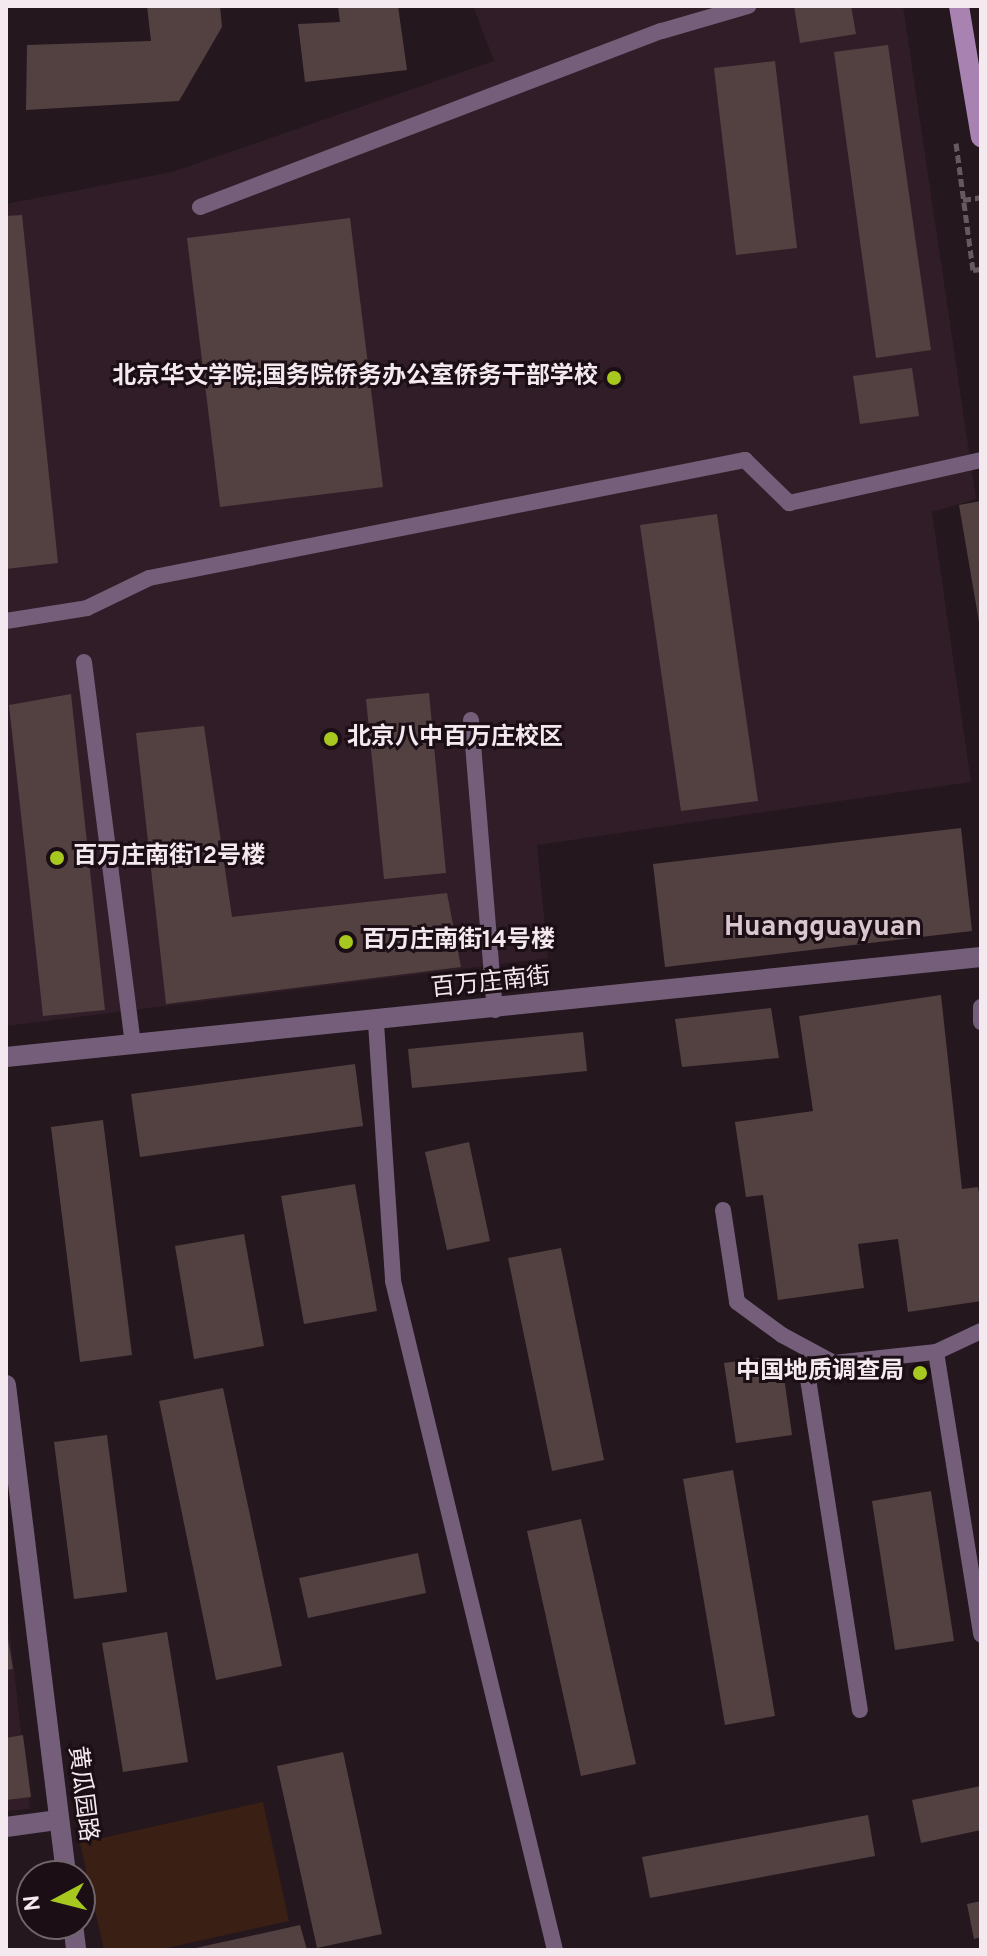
<!DOCTYPE html>
<meta charset="utf-8">
<style>
body{margin:0}
#map{position:relative;width:987px;height:1956px;overflow:hidden;background:#24171e;font-family:Overpass,"Noto Sans SC",sans-serif}
div>[style]{position:absolute}
[style*='--x']{left:calc(var(--x)*1px);top:calc(var(--y)*1px);width:calc(var(--w)*1px);rotate:calc(var(--a)*1deg)}
.built>*{inset:0;background:#311d28}
.green>*{inset:0;background:#3a1f15}
.building>*{inset:0;background:#534142}
.path>*{height:5px;margin-top:-2.5px;transform-origin:0;background:repeating-linear-gradient(90deg,#665a60 0 8px,transparent 0 12px)}
.lane>*{height:16px;margin:-8px;padding:0 8px;transform-origin:8px;border-radius:8px;background:#745e7a}
.street>*{height:20px;margin:-10px;padding:0 10px;transform-origin:10px;border-radius:10px;background:#745e7a}
.secondary>*{height:20px;margin:-10px;padding:0 10px;transform-origin:10px;border-radius:10px;background:#a883b1}
.dots>*{width:22px;height:22px;translate:-50% -50%;box-sizing:border-box;border:4px solid #1b0e15;border-radius:50%}
span{translate:-50% -50%;white-space:nowrap;text-align:center;line-height:1.15;-webkit-text-stroke:6px #1b0e15;paint-order:stroke}
.poi-label{font-size:24px;color:#f3e9ee;font-weight:700}
.right{translate:-100% -50%;text-align:right}
.left{translate:0 -50%;text-align:left}
.street-label{font-size:24px;color:#f3e9ee}
.quarter-label{font-size:28px;color:#d9c6cf;font-weight:700}
.frame{position:absolute;inset:0;border:8px solid #f3e9ee;pointer-events:none}
.north{position:absolute;left:16px;top:1860px;width:80px;height:80px;box-sizing:border-box;background:#1b0e15;border:2px solid #71666c;border-radius:50%;rotate:263deg;font-size:22px;font-weight:700;line-height:32px;text-align:center;color:#f3e9ee}
.north::after{content:'';display:block;margin:auto;width:28px;height:36px;background:#a7c81f;clip-path:polygon(50% 0,100% 100%,50% 72%,0 100%)}
</style>
<div id="map">
<div class="built">
<div style="clip-path:polygon(473px 6px,903px 6px,976px 499px,932px 512px,971px 782px,537px 845px,548px 958px,6px 1026px,6px 204px,172px 172px,494px 61px)"></div>
<div style="clip-path:polygon(6px 1600px,30px 1809px,6px 1811px)"></div>
</div>
<div class="green">
<div style="clip-path:polygon(263px 1802px,289px 1921px,158px 1950px,104px 1950px,80px 1843px)"></div>
</div>
<div class="building">
<div style="clip-path:polygon(147px 6px,220px 6px,222px 27px,179px 101px,26px 110px,27px 45px,151px 41px)"></div>
<div style="clip-path:polygon(338px 6px,398px 6px,407px 70px,305px 82px,298px 24px,340px 22px)"></div>
<div style="clip-path:polygon(794px 6px,851px 6px,856px 34px,800px 43px)"></div>
<div style="clip-path:polygon(888px 45px,931px 350px,876px 358px,834px 52px)"></div>
<div style="clip-path:polygon(775px 61px,797px 248px,736px 255px,714px 68px)"></div>
<div style="clip-path:polygon(22px 215px,58px 563px,6px 569px,6px 216px)"></div>
<div style="clip-path:polygon(350px 218px,383px 487px,220px 507px,187px 238px)"></div>
<div style="clip-path:polygon(912px 368px,919px 416px,860px 424px,853px 376px)"></div>
<div style="clip-path:polygon(981px 501px,981px 622px,979px 622px,959px 505px)"></div>
<div style="clip-path:polygon(717px 514px,758px 801px,681px 811px,640px 525px)"></div>
<div style="clip-path:polygon(429px 693px,446px 873px,384px 879px,366px 699px)"></div>
<div style="clip-path:polygon(71px 694px,105px 1010px,43px 1016px,9px 705px)"></div>
<div style="clip-path:polygon(204px 726px,232px 917px,447px 893px,461px 967px,166px 1004px,136px 733px)"></div>
<div style="clip-path:polygon(961px 828px,972px 931px,665px 967px,653px 864px)"></div>
<div style="clip-path:polygon(941px 995px,962px 1189px,978px 1187px,981px 1208px,981px 1301px,908px 1312px,898px 1239px,858px 1244px,864px 1288px,778px 1300px,763px 1195px,746px 1197px,735px 1122px,813px 1111px,799px 1016px)"></div>
<div style="clip-path:polygon(771px 1008px,779px 1058px,682px 1067px,675px 1019px)"></div>
<div style="clip-path:polygon(583px 1032px,587px 1071px,412px 1088px,408px 1049px)"></div>
<div style="clip-path:polygon(355px 1064px,363px 1126px,140px 1157px,131px 1094px)"></div>
<div style="clip-path:polygon(103px 1120px,132px 1355px,80px 1362px,51px 1127px)"></div>
<div style="clip-path:polygon(469px 1142px,490px 1241px,447px 1250px,425px 1152px)"></div>
<div style="clip-path:polygon(355px 1184px,377px 1311px,304px 1324px,281px 1196px)"></div>
<div style="clip-path:polygon(244px 1234px,264px 1346px,194px 1359px,175px 1246px)"></div>
<div style="clip-path:polygon(561px 1248px,604px 1460px,552px 1471px,508px 1258px)"></div>
<div style="clip-path:polygon(781px 1355px,792px 1435px,736px 1443px,724px 1363px)"></div>
<div style="clip-path:polygon(223px 1388px,282px 1666px,216px 1680px,159px 1401px)"></div>
<div style="clip-path:polygon(107px 1435px,127px 1592px,74px 1599px,54px 1442px)"></div>
<div style="clip-path:polygon(733px 1470px,775px 1716px,725px 1725px,683px 1479px)"></div>
<div style="clip-path:polygon(931px 1491px,954px 1641px,895px 1650px,872px 1501px)"></div>
<div style="clip-path:polygon(581px 1519px,636px 1764px,581px 1776px,527px 1531px)"></div>
<div style="clip-path:polygon(418px 1553px,426px 1593px,308px 1618px,299px 1578px)"></div>
<div style="clip-path:polygon(6px 1627px,13px 1669px,6px 1670px)"></div>
<div style="clip-path:polygon(167px 1632px,188px 1762px,123px 1772px,102px 1643px)"></div>
<div style="clip-path:polygon(23px 1735px,31px 1797px,6px 1800px,6px 1738px)"></div>
<div style="clip-path:polygon(343px 1752px,382px 1934px,317px 1948px,277px 1766px)"></div>
<div style="clip-path:polygon(981px 1786px,981px 1830px,921px 1843px,912px 1800px)"></div>
<div style="clip-path:polygon(868px 1815px,875px 1856px,650px 1898px,642px 1857px)"></div>
<div style="clip-path:polygon(981px 1901px,981px 1937px,974px 1939px,967px 1904px)"></div>
<div style="clip-path:polygon(300px 1925px,307px 1950px,191px 1950px,191px 1949px)"></div>
</div>
<div class="path">
<div style="--x:956;--y:143;--w:128;--a:82.4"></div>
<div style="--x:973;--y:270;--w:8;--a:-7"></div>
<div style="--x:963;--y:200;--w:18;--a:-9"></div>
</div>
<div class="lane">
<div style="--x:200;--y:207;--w:494;--a:-20.9"></div>
<div style="--x:662;--y:31;--w:90;--a:-16.2"></div>
<div style="--x:6;--y:621;--w:82;--a:-9.1"></div>
<div style="--x:87;--y:608;--w:69;--a:-25.8"></div>
<div style="--x:149;--y:578;--w:608;--a:-11.2"></div>
<div style="--x:745;--y:460;--w:62;--a:44.3"></div>
<div style="--x:789;--y:503;--w:197;--a:-12.6"></div>
<div style="--x:84;--y:662;--w:386;--a:82.7"></div>
<div style="--x:471;--y:720;--w:291;--a:85.3"></div>
<div style="--x:981;--y:1007;--w:15;--a:90"></div>
<div style="--x:376;--y:1023;--w:259;--a:86.2"></div>
<div style="--x:393;--y:1281;--w:688;--a:76.39"></div>
<div style="--x:723;--y:1210;--w:93;--a:81.3"></div>
<div style="--x:737;--y:1302;--w:56;--a:36.3"></div>
<div style="--x:782;--y:1335;--w:59;--a:28.3"></div>
<div style="--x:834;--y:1363;--w:103;--a:-6.2"></div>
<div style="--x:981;--y:1331;--w:50;--a:155"></div>
<div style="--x:936;--y:1352;--w:286;--a:80.9"></div>
<div style="--x:834;--y:1363;--w:31;--a:148"></div>
<div style="--x:808;--y:1379;--w:335;--a:81.1"></div>
</div>
<div class="street">
<div style="--x:6;--y:1057;--w:980;--a:-5.86"></div>
<div style="--x:6;--y:1385;--w:495;--a:83"></div>
<div style="--x:6;--y:1827;--w:51;--a:-7.8"></div>
<div style="--x:73;--y:1924;--w:26;--a:83"></div>
</div>
<div class="secondary">
<div style="--x:959;--y:6;--w:133;--a:80.5"></div>
</div>
<div class="dots">
<div style="left:614px;top:378px;background:#a7c81f"></div>
<div style="left:331px;top:739px;background:#a7c81f"></div>
<div style="left:57px;top:858px;background:#a7c81f"></div>
<div style="left:346px;top:942px;background:#a7c81f"></div>
<div style="left:920px;top:1373px;background:#a7c81f"></div>
</div>
<div class="poi-label">
<span class="right" style="left:598px;top:378px">北京华文学院;国务院侨务办公室侨务干部学校</span>
<span class="left" style="left:347px;top:739px">北京八中百万庄校区</span>
<span class="left" style="left:73px;top:858px">百万庄南街12号楼</span>
<span class="left" style="left:362px;top:942px">百万庄南街14号楼</span>
<span class="right" style="left:904px;top:1373px">中国地质调查局</span>
</div>
<div class="street-label">
<span style="left:491px;top:984px;rotate:-6deg">百万庄南街</span>
<span style="left:81px;top:1794px;rotate:83deg">黄瓜园路</span>
</div>
<div class="quarter-label">
<span style="left:823px;top:928px">Huangguayuan</span>
</div>
<div class="frame"></div>
<div class="north">N</div>
</div>
